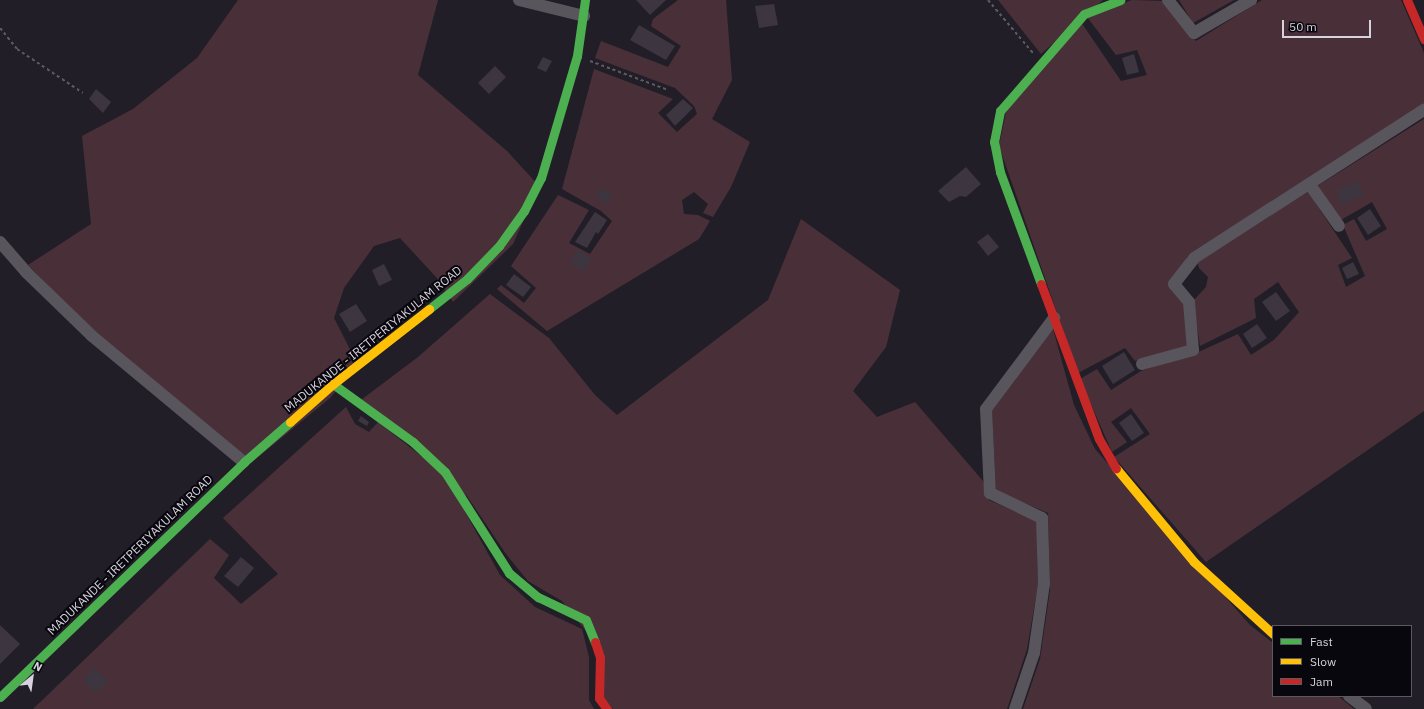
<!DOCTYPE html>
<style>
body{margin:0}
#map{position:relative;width:1424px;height:709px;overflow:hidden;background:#221e28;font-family:"IBM Plex Sans",sans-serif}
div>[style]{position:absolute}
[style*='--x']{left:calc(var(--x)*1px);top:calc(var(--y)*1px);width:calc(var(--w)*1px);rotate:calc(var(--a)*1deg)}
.green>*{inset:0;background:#493038}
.building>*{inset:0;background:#3d353f}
.path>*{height:2px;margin-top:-1px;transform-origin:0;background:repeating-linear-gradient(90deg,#5d5a60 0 3px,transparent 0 6px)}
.street>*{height:12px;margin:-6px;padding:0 6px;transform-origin:6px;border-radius:6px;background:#58555d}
.fast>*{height:9px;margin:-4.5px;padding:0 4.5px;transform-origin:4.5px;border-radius:4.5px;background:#4caf50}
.slow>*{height:9px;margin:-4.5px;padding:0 4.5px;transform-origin:4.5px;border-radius:4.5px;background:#ffc107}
.jam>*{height:9px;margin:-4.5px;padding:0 4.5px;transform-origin:4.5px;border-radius:4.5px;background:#c62828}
span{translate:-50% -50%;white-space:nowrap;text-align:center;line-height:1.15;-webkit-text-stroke:4px #09070e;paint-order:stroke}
.street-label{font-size:12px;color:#d7d3de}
.legend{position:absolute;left:1272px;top:625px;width:140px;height:72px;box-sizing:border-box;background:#09070e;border:1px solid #5b5961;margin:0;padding:5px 7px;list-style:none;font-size:12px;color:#d7d3de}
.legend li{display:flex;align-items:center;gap:8px;height:20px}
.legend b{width:20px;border:1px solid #5b5961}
.north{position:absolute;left:12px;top:657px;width:40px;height:40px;-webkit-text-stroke:3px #09070e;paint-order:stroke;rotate:29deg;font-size:11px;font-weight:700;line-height:16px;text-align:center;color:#d7d3de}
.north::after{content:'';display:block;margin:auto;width:14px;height:18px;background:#d7d3de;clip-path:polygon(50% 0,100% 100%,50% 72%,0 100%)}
.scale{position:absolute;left:1282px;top:20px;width:89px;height:18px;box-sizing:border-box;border:2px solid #d7d3de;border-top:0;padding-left:5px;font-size:12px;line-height:14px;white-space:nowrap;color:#d7d3de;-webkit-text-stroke:3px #09070e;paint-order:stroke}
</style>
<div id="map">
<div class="green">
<div style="clip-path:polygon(238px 0,438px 0,418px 75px,507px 151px,539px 186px,513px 244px,453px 302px,436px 277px,400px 238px,374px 246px,344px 288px,334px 318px,358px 365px,330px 398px,252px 462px,84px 322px,28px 265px,91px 224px,82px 136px,133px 109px,197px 58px)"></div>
<div style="clip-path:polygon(678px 0,726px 0,732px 80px,712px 119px,750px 142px,731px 187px,713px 217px,703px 213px,708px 204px,694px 192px,682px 200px,684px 214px,698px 215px,710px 221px,699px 239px,547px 331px,497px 289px,501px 285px,524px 303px,536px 288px,511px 266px,558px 195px,589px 210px,569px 243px,590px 254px,612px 221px,601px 211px,562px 189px,594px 69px,673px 99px,658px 113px,677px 132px,697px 114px,694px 106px,675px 88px,595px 58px,601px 41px,668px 67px,681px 46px,651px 26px,653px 19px)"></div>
<div style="clip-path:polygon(998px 0,1103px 0,1041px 54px)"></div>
<div style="clip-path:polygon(1132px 0,1164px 1px,1196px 41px,1262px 0,1401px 0,1424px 53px,1424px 104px,1189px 254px,1170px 287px,1185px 303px,1189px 346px,1135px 361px,1125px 348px,1078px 373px,999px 146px,1006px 112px,1081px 22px,1121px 81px,1147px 75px,1137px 50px,1116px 55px,1087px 17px)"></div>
<div style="clip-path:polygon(1179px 0,1234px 0,1193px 23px)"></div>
<div style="clip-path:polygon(1424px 119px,1424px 411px,1206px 562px,1114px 457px,1150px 434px,1131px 408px,1111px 422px,1127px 442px,1112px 452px,1080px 379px,1097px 369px,1111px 390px,1141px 371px,1194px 354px,1238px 334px,1251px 355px,1274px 340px,1299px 312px,1278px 282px,1254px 299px,1256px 318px,1200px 346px,1193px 301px,1206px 287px,1208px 277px,1199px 268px,1197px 262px,1308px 192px,1352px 258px,1338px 265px,1346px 287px,1365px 276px,1343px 225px,1354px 219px,1366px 241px,1387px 229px,1372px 202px,1341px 220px,1316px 187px)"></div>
<div style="clip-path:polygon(801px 219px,900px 290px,886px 347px,853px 391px,877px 417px,915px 402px,983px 481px,989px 500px,1037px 521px,1038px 585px,1027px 649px,1007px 709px,613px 709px,603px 696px,604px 654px,562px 601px,528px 581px,506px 554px,467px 496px,361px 400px,418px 357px,490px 294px,549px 338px,595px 395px,617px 415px,768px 300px)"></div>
<div style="clip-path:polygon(1053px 329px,1074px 405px,1095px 449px,1250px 625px,1273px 643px,1273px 696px,1338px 696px,1354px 709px,1023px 709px,1040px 659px,1050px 590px,1048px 513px,996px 491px,992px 411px)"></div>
<div style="clip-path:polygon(346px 407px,355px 424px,369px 432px,378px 422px,444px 474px,500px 575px,535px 607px,582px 629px,589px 657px,589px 700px,594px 709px,33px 709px,210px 539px,229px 555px,214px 578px,241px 604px,278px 574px,223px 518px)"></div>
</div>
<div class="building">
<div style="clip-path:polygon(636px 0,666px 0,650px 15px)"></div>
<div style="clip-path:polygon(774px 4px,778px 25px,759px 28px,755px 6px)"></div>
<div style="clip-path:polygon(639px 25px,675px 46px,666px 60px,630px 40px)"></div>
<div style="clip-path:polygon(1134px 54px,1139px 72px,1127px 75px,1122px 58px)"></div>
<div style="clip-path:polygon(543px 57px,552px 61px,546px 72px,537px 68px)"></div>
<div style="clip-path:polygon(495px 66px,506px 77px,489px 94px,478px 83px)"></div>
<div style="clip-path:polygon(96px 89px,111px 102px,103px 113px,89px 99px)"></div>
<div style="clip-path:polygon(683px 99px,693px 108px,675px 126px,666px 115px)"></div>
<div style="clip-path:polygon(966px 167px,981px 184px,966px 197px,960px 196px,949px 202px,938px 191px)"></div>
<div style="clip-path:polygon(1357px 181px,1364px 195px,1342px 205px,1336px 191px)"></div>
<div style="clip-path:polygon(601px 188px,612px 195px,607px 204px,595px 197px)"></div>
<div style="clip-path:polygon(1370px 209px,1381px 226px,1368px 235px,1357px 218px)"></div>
<div style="clip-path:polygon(595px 212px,607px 220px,598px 234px,596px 232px,587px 248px,575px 242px)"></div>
<div style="clip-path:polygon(988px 234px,999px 247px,988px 256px,977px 242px)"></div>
<div style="clip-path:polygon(577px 250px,591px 258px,584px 271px,570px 263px)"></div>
<div style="clip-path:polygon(1353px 262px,1359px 274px,1347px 279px,1342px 268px)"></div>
<div style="clip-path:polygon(384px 264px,392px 280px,379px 286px,372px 270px)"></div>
<div style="clip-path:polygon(514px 274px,531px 287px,523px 297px,506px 285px)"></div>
<div style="clip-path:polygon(430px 286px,435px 291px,426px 298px,421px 293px)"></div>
<div style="clip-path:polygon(1276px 292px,1290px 311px,1276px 321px,1262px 302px)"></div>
<div style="clip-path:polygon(356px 304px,367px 321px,350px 332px,339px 314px)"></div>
<div style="clip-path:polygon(1257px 324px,1267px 338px,1252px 348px,1243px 334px)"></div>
<div style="clip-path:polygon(1124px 352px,1135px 370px,1113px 384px,1102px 366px)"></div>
<div style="clip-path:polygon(1131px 414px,1144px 433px,1132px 441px,1119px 423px)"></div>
<div style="clip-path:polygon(361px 416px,369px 422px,367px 426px,358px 421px)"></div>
<div style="clip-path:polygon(241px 557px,254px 568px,238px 587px,224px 576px)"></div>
<div style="clip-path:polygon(0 625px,20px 644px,0 664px)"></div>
<div style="clip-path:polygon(95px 668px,108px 682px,95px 693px,83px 679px)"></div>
</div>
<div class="path">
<div style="--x:988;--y:0;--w:70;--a:49.7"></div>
<div style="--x:0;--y:28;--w:27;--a:51"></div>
<div style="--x:17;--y:49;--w:79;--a:33.7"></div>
<div style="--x:590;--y:61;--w:83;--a:20.4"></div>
</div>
<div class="street">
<div style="--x:519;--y:0;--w:67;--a:13.8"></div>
<div style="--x:1168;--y:0;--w:42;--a:51.8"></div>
<div style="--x:1194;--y:33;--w:66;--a:-30.1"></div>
<div style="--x:1310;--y:185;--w:50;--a:54.7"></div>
<div style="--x:0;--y:242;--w:40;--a:49"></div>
<div style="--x:26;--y:272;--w:92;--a:44.1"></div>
<div style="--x:92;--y:336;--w:197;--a:39.7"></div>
<div style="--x:1142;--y:364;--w:53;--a:-15.4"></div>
<div style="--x:1193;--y:350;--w:48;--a:-94.8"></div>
<div style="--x:1189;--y:302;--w:23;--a:-130"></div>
<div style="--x:1174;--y:284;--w:33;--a:-52"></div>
<div style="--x:1194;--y:258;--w:274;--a:-32.8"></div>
<div style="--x:1349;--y:696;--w:21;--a:37"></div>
<div style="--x:1015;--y:709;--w:59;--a:-71.3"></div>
<div style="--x:1034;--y:653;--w:70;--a:-81.8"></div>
<div style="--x:1044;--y:584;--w:66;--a:-91.7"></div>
<div style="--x:1042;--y:518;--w:58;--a:-154.3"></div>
<div style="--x:990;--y:493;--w:84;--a:-92.7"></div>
<div style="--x:986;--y:409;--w:114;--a:-53.2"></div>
</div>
<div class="fast">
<div style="--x:1041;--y:284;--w:119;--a:-110.1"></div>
<div style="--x:1000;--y:172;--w:31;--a:-101"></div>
<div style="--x:994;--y:142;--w:32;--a:-79"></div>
<div style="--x:1000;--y:111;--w:128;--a:-49.1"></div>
<div style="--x:1084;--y:14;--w:39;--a:-21"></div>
<div style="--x:429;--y:309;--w:48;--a:-38.3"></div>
<div style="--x:467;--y:279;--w:46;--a:-45.9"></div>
<div style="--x:499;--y:246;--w:43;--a:-54.5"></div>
<div style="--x:524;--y:211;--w:37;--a:-63"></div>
<div style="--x:541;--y:178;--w:127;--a:-73.6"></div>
<div style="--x:577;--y:56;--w:57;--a:-81.9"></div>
<div style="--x:333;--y:384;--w:99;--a:35.9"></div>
<div style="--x:413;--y:442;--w:44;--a:43.2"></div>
<div style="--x:445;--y:472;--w:120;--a:57.6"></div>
<div style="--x:509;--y:573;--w:38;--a:40"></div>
<div style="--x:538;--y:597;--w:53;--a:25.6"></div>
<div style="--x:586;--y:620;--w:24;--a:68"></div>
<div style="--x:0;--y:697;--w:339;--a:-43.9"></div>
<div style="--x:244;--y:462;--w:61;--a:-41"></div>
</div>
<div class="slow">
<div style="--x:290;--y:422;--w:57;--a:-41.5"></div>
<div style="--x:333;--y:384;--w:122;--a:-38"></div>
<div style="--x:1116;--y:468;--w:122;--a:50.3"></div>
<div style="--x:1194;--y:562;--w:107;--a:42.3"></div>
</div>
<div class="jam">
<div style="--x:1407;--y:0;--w:43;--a:66.4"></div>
<div style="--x:1041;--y:284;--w:165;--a:69.5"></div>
<div style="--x:1099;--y:439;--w:34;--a:60"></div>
<div style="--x:595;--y:642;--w:16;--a:72"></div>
<div style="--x:600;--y:657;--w:41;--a:91.4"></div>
<div style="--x:599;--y:698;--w:14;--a:54"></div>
</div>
<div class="street-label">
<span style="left:373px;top:339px;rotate:-39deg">MADUKANDE - IRETPERIYAKULAM ROAD</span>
<span style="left:130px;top:555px;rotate:-44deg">MADUKANDE - IRETPERIYAKULAM ROAD</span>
</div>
<ul class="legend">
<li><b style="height:5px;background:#4caf50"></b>Fast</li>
<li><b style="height:5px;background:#ffc107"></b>Slow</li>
<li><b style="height:5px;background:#c62828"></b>Jam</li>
</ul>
<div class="north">N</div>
<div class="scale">50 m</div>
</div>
